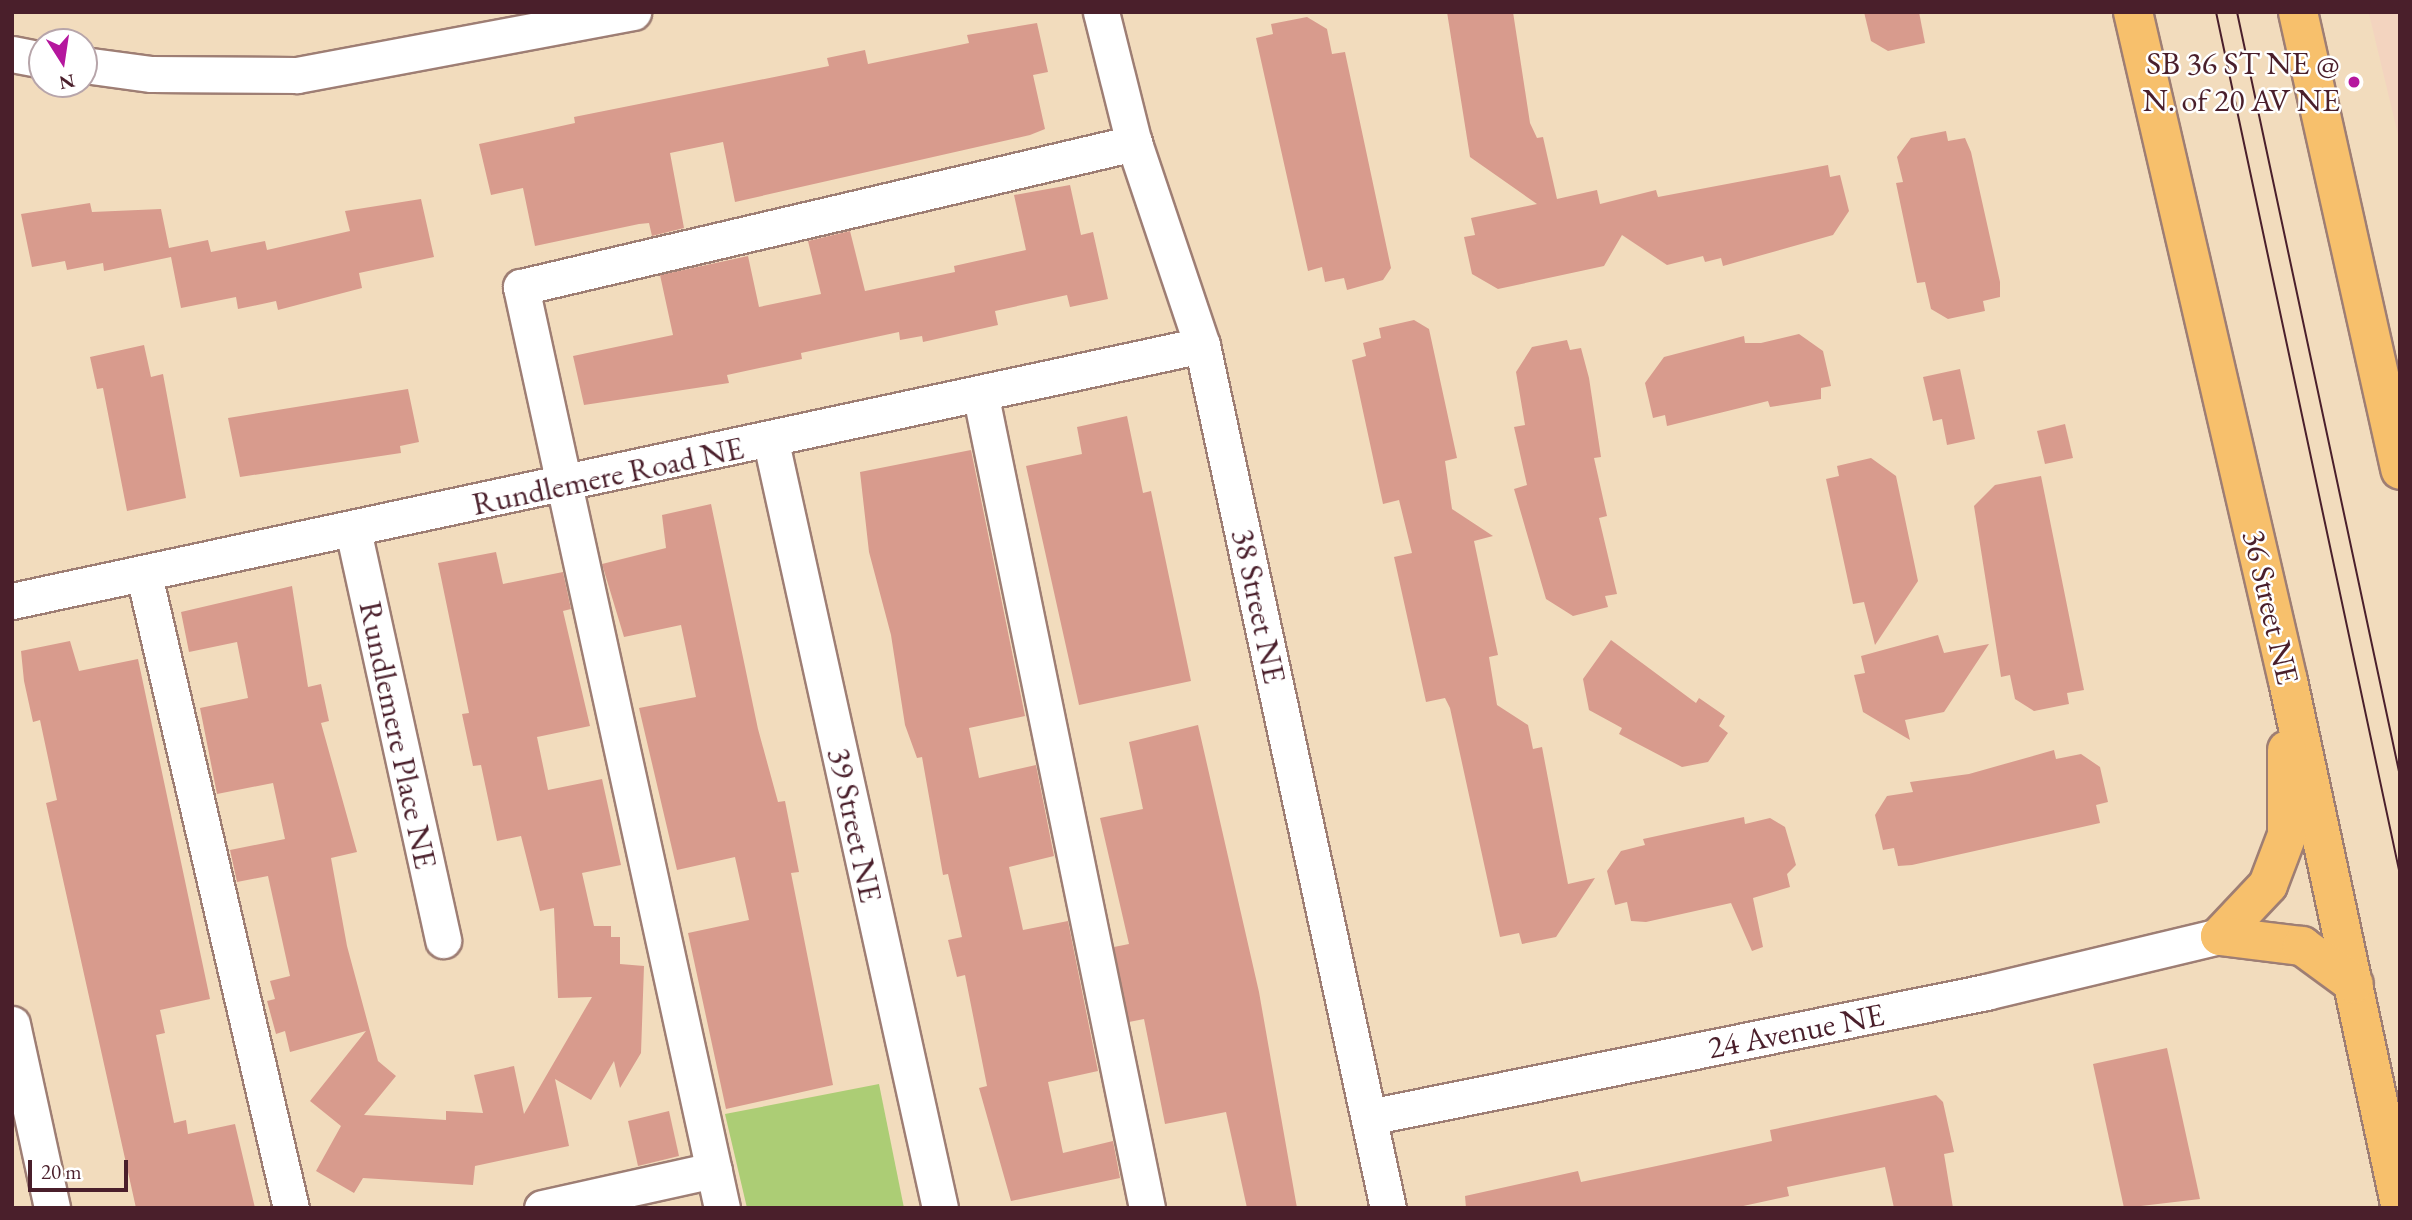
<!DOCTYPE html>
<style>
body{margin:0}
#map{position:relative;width:2412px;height:1220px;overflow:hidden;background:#f2dcbd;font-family:"EB Garamond",serif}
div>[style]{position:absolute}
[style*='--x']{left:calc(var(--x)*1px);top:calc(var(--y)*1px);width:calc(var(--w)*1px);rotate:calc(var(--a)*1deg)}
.built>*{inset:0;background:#f3d4bf}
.green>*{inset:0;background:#accd75}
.building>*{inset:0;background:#d89b8d}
.roads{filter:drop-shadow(2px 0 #9e7e74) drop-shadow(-2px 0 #9e7e74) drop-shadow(0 2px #9e7e74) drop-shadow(0 -2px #9e7e74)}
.minor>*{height:35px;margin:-17.5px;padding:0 17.5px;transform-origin:17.5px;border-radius:17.5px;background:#fff}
.major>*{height:38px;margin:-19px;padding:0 19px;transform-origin:19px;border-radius:19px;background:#f7c06c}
.tram>*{height:2px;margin:-1px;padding:0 1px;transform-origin:1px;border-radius:1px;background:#4a1f2b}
.dots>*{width:19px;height:19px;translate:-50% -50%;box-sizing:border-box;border:4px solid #fff;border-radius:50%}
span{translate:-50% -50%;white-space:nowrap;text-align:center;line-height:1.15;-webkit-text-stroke:5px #fff;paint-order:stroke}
.poi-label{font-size:32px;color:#4a1f2b}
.right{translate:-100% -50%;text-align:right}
.street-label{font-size:32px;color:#4a1f2b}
.frame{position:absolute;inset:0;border:14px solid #4a1f2b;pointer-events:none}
.north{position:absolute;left:28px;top:28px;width:70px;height:70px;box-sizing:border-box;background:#fff;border:2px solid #b7a5aa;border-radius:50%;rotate:168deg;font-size:19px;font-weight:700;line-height:28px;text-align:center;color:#4a1f2b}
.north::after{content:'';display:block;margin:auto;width:24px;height:32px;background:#b5179e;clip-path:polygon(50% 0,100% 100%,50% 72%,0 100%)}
.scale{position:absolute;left:28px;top:1160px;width:100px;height:32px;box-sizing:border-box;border:4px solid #4a1f2b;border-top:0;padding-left:9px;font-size:21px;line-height:24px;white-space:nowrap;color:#4a1f2b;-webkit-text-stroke:5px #fff;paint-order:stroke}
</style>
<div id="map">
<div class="built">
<div style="clip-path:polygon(2369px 12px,2400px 12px,2400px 143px,2369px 14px)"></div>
</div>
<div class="green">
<div style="clip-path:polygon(879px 1084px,904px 1208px,747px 1208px,725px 1114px)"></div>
</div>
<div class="building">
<div style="clip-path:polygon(1447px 12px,1513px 12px,1530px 123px,1537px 138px,1543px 137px,1557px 199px,1597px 190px,1600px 204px,1656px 190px,1658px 197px,1828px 165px,1830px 177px,1840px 175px,1849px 211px,1833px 235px,1723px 266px,1721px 258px,1705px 262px,1703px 256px,1667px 265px,1622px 235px,1604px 266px,1498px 289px,1472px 274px,1464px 237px,1475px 235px,1471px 218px,1537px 204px,1470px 157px)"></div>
<div style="clip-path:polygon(1864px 12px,1919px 12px,1925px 43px,1888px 51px,1871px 41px)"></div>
<div style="clip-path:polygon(1307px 17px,1327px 29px,1332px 54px,1345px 52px,1391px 268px,1383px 280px,1347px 290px,1344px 278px,1325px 282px,1322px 267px,1308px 271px,1256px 38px,1273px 34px,1271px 24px)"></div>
<div style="clip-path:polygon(1037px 23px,1048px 72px,1033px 75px,1045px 129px,1030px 135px,735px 202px,723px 142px,670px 153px,684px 228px,652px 236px,649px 223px,639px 224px,535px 246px,523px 188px,491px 195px,479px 144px,575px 123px,574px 117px,829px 66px,827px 58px,865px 50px,868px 64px,969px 43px,967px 35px)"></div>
<div style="clip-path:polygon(1946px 131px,1948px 141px,1965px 138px,1971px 152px,2000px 282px,2000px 297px,1983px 301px,1985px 311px,1948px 319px,1931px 309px,1925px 282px,1917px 283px,1896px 183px,1903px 182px,1897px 157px,1911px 138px)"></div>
<div style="clip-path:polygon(1070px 185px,1081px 235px,1093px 232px,1108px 299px,1070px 307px,1067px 295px,995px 311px,998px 325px,923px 342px,922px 336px,900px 340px,899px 332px,801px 353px,802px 359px,727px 375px,729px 383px,584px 405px,573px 356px,673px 335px,660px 275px,748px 256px,759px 307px,821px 294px,808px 241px,850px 231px,865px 291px,955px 272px,954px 266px,1026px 250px,1014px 195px)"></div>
<div style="clip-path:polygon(421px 199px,434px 257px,359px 273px,362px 288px,278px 310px,276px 301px,238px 309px,236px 297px,181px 308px,171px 257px,104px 271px,103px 263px,67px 270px,65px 261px,32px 267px,21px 214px,90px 203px,92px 212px,161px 209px,169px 248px,208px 240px,211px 252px,265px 241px,267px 250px,350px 231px,345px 211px)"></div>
<div style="clip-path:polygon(1414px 320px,1429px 329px,1457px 458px,1445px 461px,1452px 509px,1493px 536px,1474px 541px,1498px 655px,1489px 657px,1497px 705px,1528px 725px,1533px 749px,1542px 747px,1568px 884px,1595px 878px,1556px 937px,1522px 944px,1519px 933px,1500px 937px,1450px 708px,1445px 698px,1426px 702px,1394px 557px,1412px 553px,1399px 500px,1383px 504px,1352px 360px,1366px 356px,1363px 343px,1381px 338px,1379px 328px)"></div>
<div style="clip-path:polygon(1799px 334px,1823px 351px,1831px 386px,1821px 388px,1821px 399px,1770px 407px,1768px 401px,1667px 426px,1665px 415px,1653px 418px,1645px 383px,1664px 357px,1744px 336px,1745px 343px,1761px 343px)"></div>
<div style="clip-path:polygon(1567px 340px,1570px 350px,1581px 348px,1589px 378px,1601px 457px,1594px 458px,1607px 516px,1599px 518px,1617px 594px,1605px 596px,1608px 607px,1573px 616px,1546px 599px,1514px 489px,1527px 485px,1514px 427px,1525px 425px,1516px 372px,1532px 347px)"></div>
<div style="clip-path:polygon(144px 345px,151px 377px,163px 374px,186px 498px,127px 511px,103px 388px,97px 389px,90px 357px)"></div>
<div style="clip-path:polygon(1960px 369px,1975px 439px,1947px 445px,1942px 419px,1933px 421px,1923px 377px)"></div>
<div style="clip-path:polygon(408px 389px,419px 442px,400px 446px,401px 453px,240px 477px,228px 418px)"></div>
<div style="clip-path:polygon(1127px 416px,1143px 493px,1151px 491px,1191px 681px,1079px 705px,1026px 466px,1082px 454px,1077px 427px)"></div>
<div style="clip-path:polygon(2065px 424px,2073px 458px,2045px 464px,2037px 431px)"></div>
<div style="clip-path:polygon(971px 450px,1025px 716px,969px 728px,979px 778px,1036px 765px,1054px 856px,1009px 867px,1023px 930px,1068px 921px,1098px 1071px,1048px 1082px,1063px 1153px,1113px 1141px,1120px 1178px,1011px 1201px,979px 1088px,987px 1086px,965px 975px,957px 977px,948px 940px,962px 937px,948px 874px,943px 875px,922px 757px,917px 758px,905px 725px,891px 635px,869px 552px,860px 472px)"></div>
<div style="clip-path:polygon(1871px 458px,1896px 476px,1918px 581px,1875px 645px,1864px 602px,1853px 604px,1826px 479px,1839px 476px,1837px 466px)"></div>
<div style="clip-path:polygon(2041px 476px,2084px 690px,2067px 693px,2069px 704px,2034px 711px,2015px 699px,2010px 675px,2001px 677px,1974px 506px,1995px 485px)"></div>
<div style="clip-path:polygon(711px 504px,758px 729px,778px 802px,785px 801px,799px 872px,791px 873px,833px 1085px,726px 1109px,688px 933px,749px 920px,735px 857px,677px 870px,639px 708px,696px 697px,681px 625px,624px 637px,602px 564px,666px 548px,662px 515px)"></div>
<div style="clip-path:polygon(496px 552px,503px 584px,563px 572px,571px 609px,563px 611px,590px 726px,537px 737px,548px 790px,602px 779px,621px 865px,582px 873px,594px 926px,611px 926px,611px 937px,620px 937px,620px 964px,644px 966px,641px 1053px,620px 1088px,614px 1061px,591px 1100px,555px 1079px,569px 1146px,475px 1166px,473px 1185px,363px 1178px,354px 1193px,316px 1171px,341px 1126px,310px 1101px,366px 1031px,290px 1052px,285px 1031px,276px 1034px,267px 1001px,275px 999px,270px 981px,290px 976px,268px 876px,237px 882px,230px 850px,285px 839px,273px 783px,217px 794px,200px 708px,248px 698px,237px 642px,189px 652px,181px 612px,292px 586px,308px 687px,321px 684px,329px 721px,321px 723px,357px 852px,331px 858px,347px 946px,378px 1061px,396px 1076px,364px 1115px,446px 1120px,446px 1111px,483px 1113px,474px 1075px,514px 1066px,524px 1114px,592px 997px,558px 998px,554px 908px,540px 911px,521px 836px,497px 841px,481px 765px,473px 766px,462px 714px,469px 713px,438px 563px)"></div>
<div style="clip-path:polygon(1938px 635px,1944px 653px,1989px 644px,1944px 712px,1905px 720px,1910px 740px,1863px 712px,1854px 675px,1865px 673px,1861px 656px)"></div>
<div style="clip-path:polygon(1611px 640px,1696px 703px,1699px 698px,1725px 716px,1719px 726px,1728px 733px,1708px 762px,1682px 767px,1619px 734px,1622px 728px,1589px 710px,1583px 679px)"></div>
<div style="clip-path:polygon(70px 641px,79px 671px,138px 659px,210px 999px,160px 1010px,165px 1033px,156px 1035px,174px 1123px,186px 1120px,188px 1134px,235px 1124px,255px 1208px,136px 1208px,46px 803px,57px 800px,40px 720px,33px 722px,24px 681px,21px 651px)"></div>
<div style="clip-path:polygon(1198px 725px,1259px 992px,1297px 1208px,1247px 1208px,1226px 1112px,1165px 1124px,1144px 1019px,1129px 1022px,1114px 947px,1129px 944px,1100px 818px,1143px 809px,1129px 742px)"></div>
<div style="clip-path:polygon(2054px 750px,2056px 759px,2081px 754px,2100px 767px,2108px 802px,2096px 805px,2100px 823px,1912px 865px,1898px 866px,1894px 848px,1883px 850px,1875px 815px,1887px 796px,1913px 792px,1910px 782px,1969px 774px)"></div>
<div style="clip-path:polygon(1744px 817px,1745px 824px,1770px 818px,1785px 827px,1796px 865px,1787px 874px,1790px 887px,1753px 898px,1763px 947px,1752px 951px,1731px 903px,1646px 922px,1631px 921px,1627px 902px,1615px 905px,1607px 871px,1621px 851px,1645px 845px,1643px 839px)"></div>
<div style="clip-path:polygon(2167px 1048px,2200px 1199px,2124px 1208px,2093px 1064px)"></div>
<div style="clip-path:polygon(1936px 1095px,1943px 1102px,1954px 1152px,1944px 1154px,1953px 1208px,1894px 1208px,1885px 1167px,1787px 1187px,1789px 1196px,1734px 1208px,1466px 1208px,1465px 1196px,1578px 1171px,1581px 1182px,1666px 1164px,1772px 1141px,1770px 1130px)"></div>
<div style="clip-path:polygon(669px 1111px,679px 1156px,638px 1166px,628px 1121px)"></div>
</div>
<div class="roads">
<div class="minor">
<div style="--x:1101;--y:12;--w:135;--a:75.9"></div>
<div style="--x:1134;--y:143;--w:213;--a:71.4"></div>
<div style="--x:1202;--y:345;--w:883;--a:77.84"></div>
<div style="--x:12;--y:54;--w:31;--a:11"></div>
<div style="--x:84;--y:65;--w:68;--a:7.7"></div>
<div style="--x:151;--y:74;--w:146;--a:0.4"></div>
<div style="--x:297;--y:75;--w:342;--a:-10.6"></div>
<div style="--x:981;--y:397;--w:828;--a:78.43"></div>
<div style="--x:771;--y:442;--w:784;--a:77.56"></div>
<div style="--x:353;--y:530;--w:420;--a:77.6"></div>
<div style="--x:144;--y:575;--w:650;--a:76.93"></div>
<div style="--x:12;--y:601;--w:1217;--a:-12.14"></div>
<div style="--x:12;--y:1024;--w:188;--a:77.7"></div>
<div style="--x:1369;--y:1117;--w:630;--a:-11.45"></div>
<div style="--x:1986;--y:992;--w:241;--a:-13.5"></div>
<div style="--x:542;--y:1208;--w:176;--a:-12.5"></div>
<div style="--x:722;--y:1208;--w:943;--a:-102.31"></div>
<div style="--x:521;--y:287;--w:630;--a:-13.22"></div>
</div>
<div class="major">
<div style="--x:2133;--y:12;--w:687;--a:76.96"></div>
<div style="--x:2288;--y:681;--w:535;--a:77.91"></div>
<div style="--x:2298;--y:12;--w:469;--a:77.4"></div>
<div style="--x:2220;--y:936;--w:70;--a:-46.7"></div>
<div style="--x:2268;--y:885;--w:53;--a:-69.2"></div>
<div style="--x:2287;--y:835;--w:85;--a:-90"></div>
<div style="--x:2220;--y:936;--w:83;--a:7"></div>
<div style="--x:2302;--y:946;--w:64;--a:36.2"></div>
</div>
</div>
<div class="tram">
<div style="--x:2216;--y:12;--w:882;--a:77.96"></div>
<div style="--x:2237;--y:12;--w:781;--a:77.96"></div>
</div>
<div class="dots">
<div style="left:2354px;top:82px;background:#b5179e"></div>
</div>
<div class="poi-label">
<span class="right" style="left:2340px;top:82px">SB 36 ST NE @<br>N. of 20 AV NE</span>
</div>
<div class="street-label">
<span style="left:608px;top:476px;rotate:-12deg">Rundlemere Road NE</span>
<span style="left:1259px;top:606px;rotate:78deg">38 Street NE</span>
<span style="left:2271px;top:607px;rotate:77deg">36 Street NE</span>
<span style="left:398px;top:735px;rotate:78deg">Rundlemere Place NE</span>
<span style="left:855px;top:825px;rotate:78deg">39 Street NE</span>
<span style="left:1796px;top:1031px;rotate:-11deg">24 Avenue NE</span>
</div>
<div class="frame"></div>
<div class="north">N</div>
<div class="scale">20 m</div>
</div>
